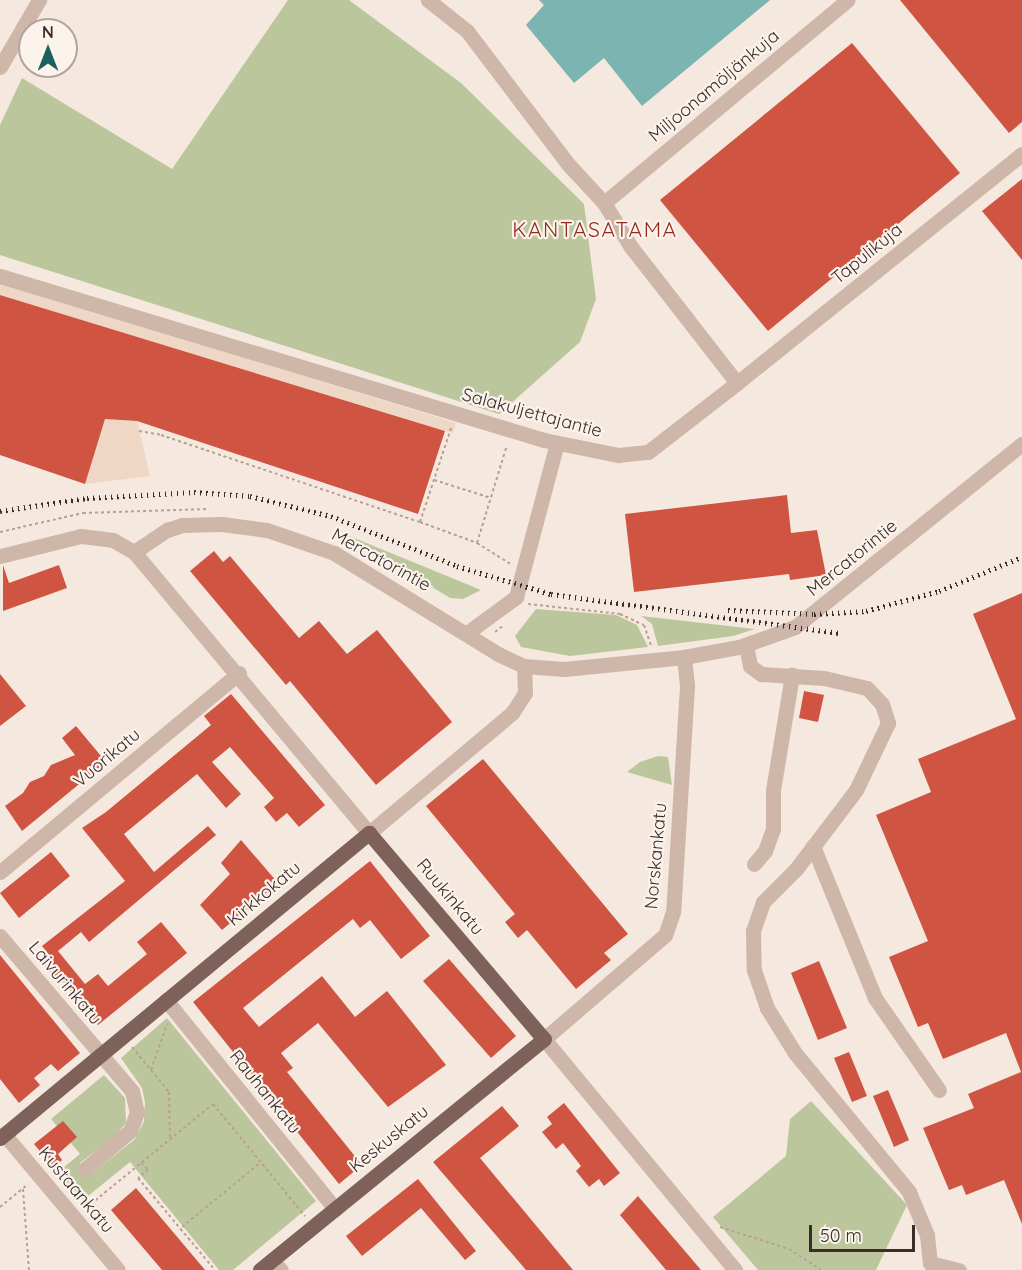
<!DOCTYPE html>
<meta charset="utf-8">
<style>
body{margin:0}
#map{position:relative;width:1022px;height:1270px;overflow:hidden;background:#f5e8de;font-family:Quicksand,sans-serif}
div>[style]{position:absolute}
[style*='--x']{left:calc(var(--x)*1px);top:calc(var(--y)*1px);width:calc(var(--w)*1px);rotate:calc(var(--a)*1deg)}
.green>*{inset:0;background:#bcc69d}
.plaza>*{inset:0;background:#eed7c4}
.water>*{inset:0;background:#7bb4b1}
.building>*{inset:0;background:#cf5542}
.path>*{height:2px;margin-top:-1px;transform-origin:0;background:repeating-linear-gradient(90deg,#baa093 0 3px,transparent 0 6px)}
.minor>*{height:15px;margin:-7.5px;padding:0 7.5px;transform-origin:7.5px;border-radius:7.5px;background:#ceb6a9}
.major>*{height:15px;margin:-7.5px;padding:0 7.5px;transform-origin:7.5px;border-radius:7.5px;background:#7e6259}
.rail>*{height:4.5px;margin-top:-2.25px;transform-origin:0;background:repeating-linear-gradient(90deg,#3b2d29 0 1.5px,transparent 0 6px)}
span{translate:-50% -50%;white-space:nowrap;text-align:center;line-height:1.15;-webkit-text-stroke:4.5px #fcf3ec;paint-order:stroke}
.street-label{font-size:18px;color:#3b2d29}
.quarter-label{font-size:21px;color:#912b1b;letter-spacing:1.5px}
.north{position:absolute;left:18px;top:18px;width:60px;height:60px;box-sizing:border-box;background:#fcf3ec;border:2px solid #afa49e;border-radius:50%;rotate:0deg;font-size:16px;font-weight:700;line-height:24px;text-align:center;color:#3b2d29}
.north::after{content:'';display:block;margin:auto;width:21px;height:27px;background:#1b605e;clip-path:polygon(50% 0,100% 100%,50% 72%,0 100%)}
.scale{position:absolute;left:809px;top:1225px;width:106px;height:27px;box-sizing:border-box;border:3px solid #3b2d29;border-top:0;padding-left:8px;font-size:18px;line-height:21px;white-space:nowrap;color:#3b2d29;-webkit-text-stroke:4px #fcf3ec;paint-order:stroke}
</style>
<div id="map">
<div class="green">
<div style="clip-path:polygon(288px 0,349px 0,461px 83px,584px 204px,596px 299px,580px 342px,499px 414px,0 255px,0 125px,22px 78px,172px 169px)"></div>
<div style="clip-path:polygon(347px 535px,481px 590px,463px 599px,450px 598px)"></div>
<div style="clip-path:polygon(536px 609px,616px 615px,637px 625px,648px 647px,570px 656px,521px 647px,515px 636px)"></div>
<div style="clip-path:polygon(641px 616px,755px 629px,733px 636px,658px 646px,652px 624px)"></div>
<div style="clip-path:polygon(658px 756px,668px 757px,672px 785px,627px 772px,640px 762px)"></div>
<div style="clip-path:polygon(167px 1018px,316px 1201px,233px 1270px,219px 1270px,130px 1162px,83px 1200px,58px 1172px,80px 1154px,51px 1119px,104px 1075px,125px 1098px,126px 1123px,115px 1136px,80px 1163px,90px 1175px,135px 1139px,144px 1121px,145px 1102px,142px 1088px,121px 1058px)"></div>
<div style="clip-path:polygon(811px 1101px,907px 1205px,876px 1270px,758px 1270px,713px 1217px,786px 1156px,790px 1119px)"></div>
</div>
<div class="plaza">
<div style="clip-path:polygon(0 282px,456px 423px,453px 433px,0 295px)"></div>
<div style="clip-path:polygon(105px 419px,137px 421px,150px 476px,85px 484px)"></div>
</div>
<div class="water">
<div style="clip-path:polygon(539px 0,770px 0,642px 106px,604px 58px,574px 83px,526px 25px,544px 5px)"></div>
</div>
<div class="building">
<div style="clip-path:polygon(900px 0,1022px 0,1022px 122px,1009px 133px)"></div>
<div style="clip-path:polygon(852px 43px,960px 173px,768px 331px,660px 200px)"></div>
<div style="clip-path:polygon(1022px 179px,1022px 260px,982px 211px)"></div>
<div style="clip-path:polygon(0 295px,445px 431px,418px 514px,137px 421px,105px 419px,85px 484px,0 455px)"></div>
<div style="clip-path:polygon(787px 495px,791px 533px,817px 530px,826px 575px,790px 580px,789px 574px,634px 592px,625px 514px)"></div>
<div style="clip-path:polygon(214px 551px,223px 562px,230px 556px,299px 638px,319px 621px,347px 654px,377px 630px,452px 722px,376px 785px,290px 681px,286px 685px,190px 571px)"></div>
<div style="clip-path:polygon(3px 565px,9px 583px,59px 565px,67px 588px,3px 611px)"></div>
<div style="clip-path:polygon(1022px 593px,1022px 1224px,1004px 1180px,966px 1195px,962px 1185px,949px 1190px,923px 1128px,974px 1108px,968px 1094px,1021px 1072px,1006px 1033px,943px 1059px,928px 1023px,918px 1027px,889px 957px,928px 941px,876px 815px,931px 792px,918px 759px,1016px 719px,973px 614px)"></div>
<div style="clip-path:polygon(0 674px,26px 706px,0 726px)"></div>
<div style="clip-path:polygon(804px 691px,824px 695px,818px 722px,799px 718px)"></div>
<div style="clip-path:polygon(231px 694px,325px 805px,299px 827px,287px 813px,276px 822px,264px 807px,274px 798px,230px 747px,212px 762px,241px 794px,226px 808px,197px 774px,124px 834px,154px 872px,208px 826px,216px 835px,89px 942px,81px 932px,58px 951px,85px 984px,98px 974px,108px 986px,147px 954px,137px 942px,161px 922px,187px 953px,98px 1025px,61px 979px,57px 981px,43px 964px,51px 957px,42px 946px,125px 881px,82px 828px,106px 812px,211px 725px,204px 716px)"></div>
<div style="clip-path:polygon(76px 726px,106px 762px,22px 831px,5px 806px,23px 793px,30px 782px,44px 776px,51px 765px,75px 755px,62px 738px)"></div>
<div style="clip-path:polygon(483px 759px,628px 934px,604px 953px,611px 960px,576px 989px,527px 930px,518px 938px,505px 922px,515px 914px,426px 806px)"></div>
<div style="clip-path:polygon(241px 840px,278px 883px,222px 930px,200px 905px,230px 874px,221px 863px)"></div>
<div style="clip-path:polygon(51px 852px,70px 876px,19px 918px,0 893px)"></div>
<div style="clip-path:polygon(370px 861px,430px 936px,401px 959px,370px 920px,360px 928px,353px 919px,243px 1008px,259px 1027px,322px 976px,355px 1017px,387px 991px,446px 1065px,388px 1107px,318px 1023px,281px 1053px,293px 1068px,287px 1072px,362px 1165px,339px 1184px,193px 1002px)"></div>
<div style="clip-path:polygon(0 955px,80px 1053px,58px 1071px,51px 1064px,34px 1078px,40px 1085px,19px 1103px,0 1079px)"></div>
<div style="clip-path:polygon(449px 959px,516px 1036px,491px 1058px,423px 981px)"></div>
<div style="clip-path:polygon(819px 961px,847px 1028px,818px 1040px,791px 973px)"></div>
<div style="clip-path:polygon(849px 1052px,867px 1096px,852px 1102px,834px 1058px)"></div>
<div style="clip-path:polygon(888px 1090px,909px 1140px,894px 1147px,873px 1096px)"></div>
<div style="clip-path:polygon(564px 1103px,620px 1173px,604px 1186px,599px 1179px,589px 1187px,576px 1171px,581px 1166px,563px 1143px,556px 1149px,542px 1132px,552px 1124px,547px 1117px)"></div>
<div style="clip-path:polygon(502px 1106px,519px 1126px,480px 1158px,573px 1270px,526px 1270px,433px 1162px)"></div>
<div style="clip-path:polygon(63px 1121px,77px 1137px,58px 1154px,62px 1160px,54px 1168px,34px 1144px)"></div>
<div style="clip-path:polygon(418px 1179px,476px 1251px,465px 1260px,421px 1208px,362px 1256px,346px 1236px)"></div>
<div style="clip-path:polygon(136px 1188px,205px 1270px,162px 1270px,111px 1210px)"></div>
<div style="clip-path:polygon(638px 1196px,701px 1270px,666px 1270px,620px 1215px)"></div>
</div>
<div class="path">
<div style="--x:139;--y:431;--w:22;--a:10"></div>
<div style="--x:161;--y:435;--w:273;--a:18.6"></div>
<div style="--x:420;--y:522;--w:61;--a:20.2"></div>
<div style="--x:477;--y:543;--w:39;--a:32"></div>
<div style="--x:434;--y:480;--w:60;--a:17.5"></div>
<div style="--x:420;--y:522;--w:99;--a:-71.7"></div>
<div style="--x:0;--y:532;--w:85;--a:-12.9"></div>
<div style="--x:83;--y:513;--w:125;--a:-1.8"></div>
<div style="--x:477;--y:543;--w:102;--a:-73"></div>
<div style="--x:528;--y:604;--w:93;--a:6.2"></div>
<div style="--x:620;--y:614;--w:26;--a:25"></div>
<div style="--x:644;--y:625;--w:21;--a:71"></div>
<div style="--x:495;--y:632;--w:11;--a:-38"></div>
<div style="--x:132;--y:1047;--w:58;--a:50.6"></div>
<div style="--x:169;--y:1092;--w:47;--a:88.8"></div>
<div style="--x:151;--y:1070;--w:49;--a:-70.8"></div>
<div style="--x:141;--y:1163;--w:9;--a:41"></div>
<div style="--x:148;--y:1169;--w:13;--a:138"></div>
<div style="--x:138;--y:1178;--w:120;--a:50.1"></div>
<div style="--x:23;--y:1189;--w:81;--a:85.8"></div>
<div style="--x:0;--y:1207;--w:36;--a:-39"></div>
<div style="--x:86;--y:1208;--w:164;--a:-39.3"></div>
<div style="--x:213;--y:1104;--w:145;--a:50.6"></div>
<div style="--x:182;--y:1227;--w:102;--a:-39.4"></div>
<div style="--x:720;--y:1227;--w:72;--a:17.7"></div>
<div style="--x:789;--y:1249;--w:38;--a:33"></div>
</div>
<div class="minor">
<div style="--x:0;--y:67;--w:78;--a:-59.8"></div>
<div style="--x:604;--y:203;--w:317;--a:-39.8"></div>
<div style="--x:0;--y:276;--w:568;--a:16.78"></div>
<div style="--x:544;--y:440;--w:76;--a:11.5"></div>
<div style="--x:618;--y:455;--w:30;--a:-6"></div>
<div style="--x:648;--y:452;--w:113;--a:-37.8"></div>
<div style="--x:737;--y:383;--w:172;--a:-127.9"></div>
<div style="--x:631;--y:247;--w:52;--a:-121.5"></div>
<div style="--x:604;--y:203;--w:53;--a:-132.7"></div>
<div style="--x:568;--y:164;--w:167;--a:-127.2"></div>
<div style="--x:467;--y:31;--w:50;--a:-141.5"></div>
<div style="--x:737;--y:383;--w:366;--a:-38.8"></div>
<div style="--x:134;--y:552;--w:40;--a:-34"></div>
<div style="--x:167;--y:530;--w:16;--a:-18"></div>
<div style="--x:182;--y:525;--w:40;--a:-1.4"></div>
<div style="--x:222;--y:524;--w:45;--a:7.6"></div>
<div style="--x:267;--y:530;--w:71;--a:18.9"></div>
<div style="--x:334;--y:553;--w:193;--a:31.6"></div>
<div style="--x:498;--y:654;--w:29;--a:25"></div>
<div style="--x:524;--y:666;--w:40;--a:4.3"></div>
<div style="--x:564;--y:669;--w:121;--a:-5.7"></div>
<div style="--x:684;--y:657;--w:56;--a:-10.3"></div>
<div style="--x:739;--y:647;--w:59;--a:-19.7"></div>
<div style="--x:795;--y:627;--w:292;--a:-38.9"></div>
<div style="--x:0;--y:556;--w:83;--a:-13.9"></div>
<div style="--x:81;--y:536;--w:32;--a:7"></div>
<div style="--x:113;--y:540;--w:24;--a:30"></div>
<div style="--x:134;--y:552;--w:366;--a:50.1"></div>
<div style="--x:369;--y:833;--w:187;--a:-40"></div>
<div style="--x:512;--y:713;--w:24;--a:-57"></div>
<div style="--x:525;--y:693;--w:27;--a:-92"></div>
<div style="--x:467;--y:633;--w:61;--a:-36.3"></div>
<div style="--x:516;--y:597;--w:159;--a:-75.1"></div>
<div style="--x:746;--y:645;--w:21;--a:79"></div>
<div style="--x:750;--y:666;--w:14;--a:36"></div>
<div style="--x:761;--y:674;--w:63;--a:3.6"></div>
<div style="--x:824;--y:678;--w:44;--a:13.1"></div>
<div style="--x:867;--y:688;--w:22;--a:47"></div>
<div style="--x:882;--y:704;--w:20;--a:72"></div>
<div style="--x:888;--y:723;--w:74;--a:115.5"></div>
<div style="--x:856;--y:790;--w:99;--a:127.2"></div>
<div style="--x:796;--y:869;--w:47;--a:135"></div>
<div style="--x:763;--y:902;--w:31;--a:109"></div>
<div style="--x:753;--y:931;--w:39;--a:89"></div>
<div style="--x:754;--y:970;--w:40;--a:71.1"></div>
<div style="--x:767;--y:1008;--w:53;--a:58.1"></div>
<div style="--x:795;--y:1053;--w:180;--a:50.6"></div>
<div style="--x:909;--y:1192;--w:47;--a:67.3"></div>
<div style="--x:927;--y:1235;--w:28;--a:84"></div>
<div style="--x:930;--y:1263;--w:30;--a:14"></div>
<div style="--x:684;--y:657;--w:29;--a:84"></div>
<div style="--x:687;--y:686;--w:226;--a:93.5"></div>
<div style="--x:673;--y:912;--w:24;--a:109"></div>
<div style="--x:665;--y:935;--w:160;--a:139.3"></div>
<div style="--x:544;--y:1039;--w:300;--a:50.4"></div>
<div style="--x:813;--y:846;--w:164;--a:67.8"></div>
<div style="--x:875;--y:998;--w:112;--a:55.2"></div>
<div style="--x:754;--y:864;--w:17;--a:-50"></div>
<div style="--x:765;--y:851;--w:23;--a:-70"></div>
<div style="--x:773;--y:829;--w:39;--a:-90"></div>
<div style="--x:773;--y:790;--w:117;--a:-80.6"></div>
<div style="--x:0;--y:872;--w:311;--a:-39.8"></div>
<div style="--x:0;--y:936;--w:204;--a:49.6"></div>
<div style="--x:132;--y:1091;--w:22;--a:77"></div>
<div style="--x:137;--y:1112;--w:20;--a:110"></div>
<div style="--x:130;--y:1131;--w:59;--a:139.8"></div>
<div style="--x:166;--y:1000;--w:269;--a:51"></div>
<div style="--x:4;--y:1134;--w:177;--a:50"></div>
<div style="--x:272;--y:1260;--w:13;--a:48"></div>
</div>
<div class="major">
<div style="--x:0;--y:1138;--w:479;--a:-39.6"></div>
<div style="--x:369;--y:833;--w:270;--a:49.7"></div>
<div style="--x:544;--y:1039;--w:366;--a:140.9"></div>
</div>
<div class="rail">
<div style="--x:0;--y:511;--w:88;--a:-8.5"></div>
<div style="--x:87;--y:498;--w:107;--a:-3.2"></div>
<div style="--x:194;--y:492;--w:56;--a:4.1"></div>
<div style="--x:250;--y:496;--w:83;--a:13.9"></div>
<div style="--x:331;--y:516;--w:136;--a:21.6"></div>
<div style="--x:457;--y:566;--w:98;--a:16.6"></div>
<div style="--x:551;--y:594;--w:291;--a:7.7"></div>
<div style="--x:728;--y:610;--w:86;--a:2.7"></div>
<div style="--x:814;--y:614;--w:52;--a:-3.3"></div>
<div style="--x:866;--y:611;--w:76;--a:-15.3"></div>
<div style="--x:939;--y:591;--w:90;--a:-22.3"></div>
</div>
<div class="street-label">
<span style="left:714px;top:86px;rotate:-40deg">Miljoonamöljänkuja</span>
<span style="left:867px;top:254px;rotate:-39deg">Tapulikuja</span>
<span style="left:532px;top:413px;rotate:15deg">Salakuljettajantie</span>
<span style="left:852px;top:558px;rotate:-39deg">Mercatorintie</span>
<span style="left:381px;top:560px;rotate:29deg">Mercatorintie</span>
<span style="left:107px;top:758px;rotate:-40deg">Vuorikatu</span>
<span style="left:656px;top:856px;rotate:-85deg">Norskankatu</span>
<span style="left:264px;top:894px;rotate:-40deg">Kirkkokatu</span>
<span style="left:450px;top:897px;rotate:50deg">Ruukinkatu</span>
<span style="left:65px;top:983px;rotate:50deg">Laivurinkatu</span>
<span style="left:265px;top:1092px;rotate:51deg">Rauhankatu</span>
<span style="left:389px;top:1139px;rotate:-39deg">Keskuskatu</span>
<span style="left:76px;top:1190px;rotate:50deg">Kustaankatu</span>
</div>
<div class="quarter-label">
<span style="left:595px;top:229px">KANTASATAMA</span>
</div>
<div class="north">N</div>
<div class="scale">50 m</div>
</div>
